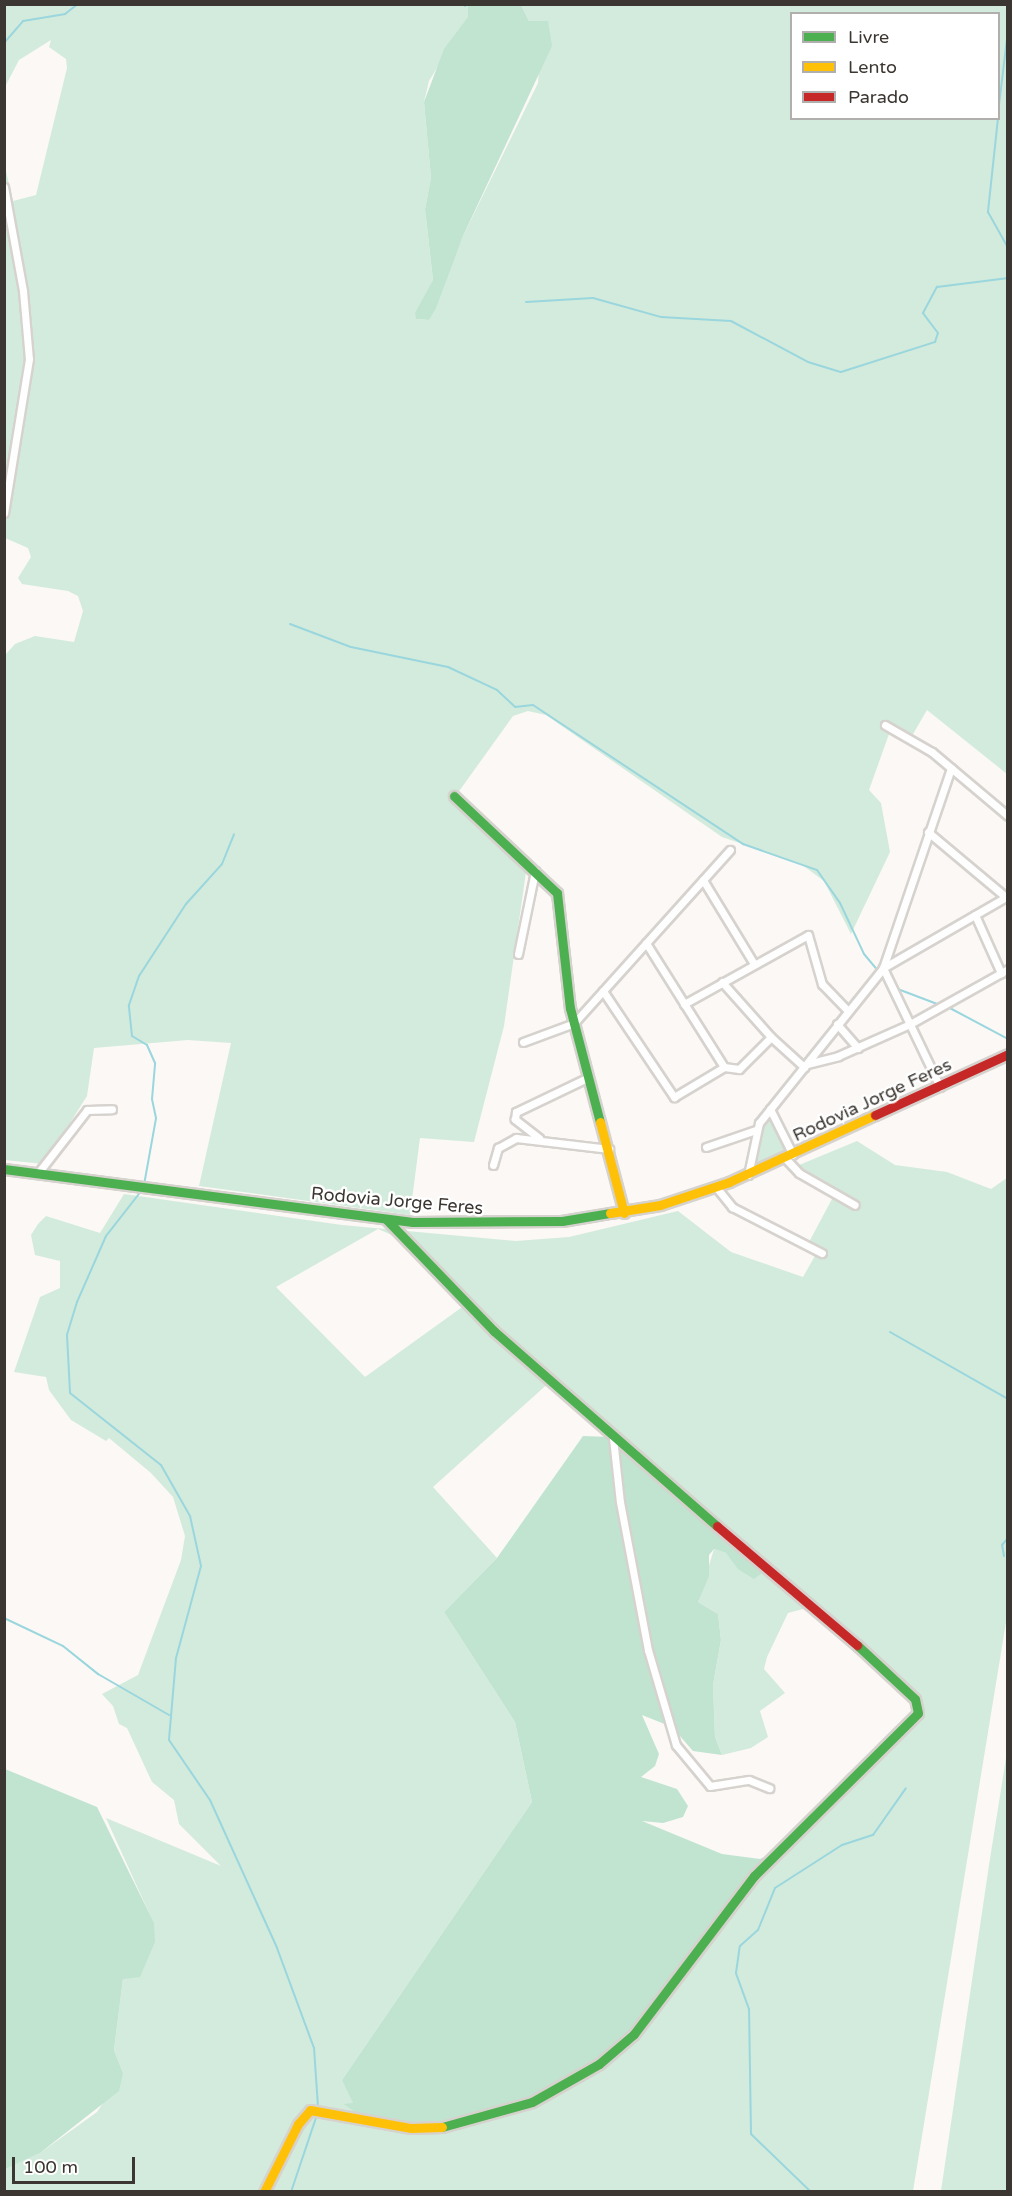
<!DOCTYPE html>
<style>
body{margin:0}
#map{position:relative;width:1012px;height:2196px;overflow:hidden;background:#fbf8f5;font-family:"Varela Round",sans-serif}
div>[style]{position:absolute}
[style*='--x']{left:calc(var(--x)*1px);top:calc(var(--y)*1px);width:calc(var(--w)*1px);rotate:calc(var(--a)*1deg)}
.green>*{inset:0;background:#d3ebdc}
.forest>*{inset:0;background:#c0e4d0}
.stream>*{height:2px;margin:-1px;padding:0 1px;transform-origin:1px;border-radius:1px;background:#9ad6dd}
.roads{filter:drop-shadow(2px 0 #d6d2ce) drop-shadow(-2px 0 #d6d2ce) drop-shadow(0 2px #d6d2ce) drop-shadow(0 -2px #d6d2ce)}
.street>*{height:7px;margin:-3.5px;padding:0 3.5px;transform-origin:3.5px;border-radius:3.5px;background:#fefefe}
.fast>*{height:9px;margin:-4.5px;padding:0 4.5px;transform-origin:4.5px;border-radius:4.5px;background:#4caf50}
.slow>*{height:9px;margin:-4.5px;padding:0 4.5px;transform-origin:4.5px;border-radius:4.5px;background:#ffc107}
.jam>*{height:9px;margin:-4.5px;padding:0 4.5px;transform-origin:4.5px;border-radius:4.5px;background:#c62828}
span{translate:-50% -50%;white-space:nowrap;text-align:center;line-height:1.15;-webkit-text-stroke:5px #fff;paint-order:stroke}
.street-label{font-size:18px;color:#3b3631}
.frame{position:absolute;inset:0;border:6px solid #3b3631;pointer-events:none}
.legend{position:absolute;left:790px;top:12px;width:210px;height:108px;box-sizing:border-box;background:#fff;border:2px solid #b1afad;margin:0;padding:8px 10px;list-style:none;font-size:18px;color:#3b3631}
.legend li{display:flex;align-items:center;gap:12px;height:30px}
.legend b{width:30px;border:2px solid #b1afad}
.scale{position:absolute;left:12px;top:2157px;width:123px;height:27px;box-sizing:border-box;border:3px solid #3b3631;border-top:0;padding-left:8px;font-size:18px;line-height:21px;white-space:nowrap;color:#3b3631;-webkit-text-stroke:4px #fff;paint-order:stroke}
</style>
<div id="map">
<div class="green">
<div style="clip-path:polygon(evenodd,4px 5px,468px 5px,468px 17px,429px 81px,424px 102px,431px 178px,425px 209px,433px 280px,416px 319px,429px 320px,463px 236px,538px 83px,542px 21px,529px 21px,521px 5px,1007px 5px,1007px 774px,927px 710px,909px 741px,889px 734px,869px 790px,881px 803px,890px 852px,851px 934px,824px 881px,801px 864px,722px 837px,546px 715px,528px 711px,513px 716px,452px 801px,526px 872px,504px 1026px,474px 1142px,420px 1138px,410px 1215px,199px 1186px,231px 1043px,188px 1040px,94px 1048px,87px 1096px,44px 1164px,5px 1160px,5px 655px,15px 644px,35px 636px,74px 642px,83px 611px,78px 596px,68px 591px,22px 584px,18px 578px,31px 557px,28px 548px,5px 538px,5px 167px,13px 201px,36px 195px,67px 68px,66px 59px,49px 47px,51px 40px,19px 60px,5px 87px,4px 5px,792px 14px,998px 14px,998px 118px,792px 118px,792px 14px)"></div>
<div style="clip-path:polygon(770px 1114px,789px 1154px,751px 1172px,761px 1125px)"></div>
<div style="clip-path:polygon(evenodd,857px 1141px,895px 1165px,947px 1172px,991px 1189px,1007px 1178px,1007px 1616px,913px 2191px,5px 2192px,4px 2169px,40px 2153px,97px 2112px,123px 2073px,114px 2050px,123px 1979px,154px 1924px,106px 1818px,221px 1866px,179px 1824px,174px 1800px,152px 1782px,127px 1728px,119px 1724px,113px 1706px,102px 1694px,138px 1675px,181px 1560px,185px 1536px,173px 1497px,151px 1473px,109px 1438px,106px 1441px,71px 1420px,49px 1390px,46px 1377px,14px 1372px,40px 1297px,60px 1288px,60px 1261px,35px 1255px,31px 1235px,38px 1224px,46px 1216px,100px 1233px,124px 1194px,342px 1225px,516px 1241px,569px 1237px,678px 1211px,731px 1252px,803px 1277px,816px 1254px,808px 1244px,833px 1197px,787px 1170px,857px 1141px,378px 1229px,406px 1241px,465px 1305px,365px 1377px,276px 1287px,378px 1229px,857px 1141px,552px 1380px,635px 1448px,747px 1577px,726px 1553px,714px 1549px,698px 1602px,718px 1614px,721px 1640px,713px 1685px,715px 1737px,722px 1755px,751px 1748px,768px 1737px,760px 1711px,785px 1693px,764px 1669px,767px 1657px,788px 1613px,803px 1609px,831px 1621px,914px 1701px,920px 1718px,847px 1774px,735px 1895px,360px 2116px,346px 2104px,353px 2104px,352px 2096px,342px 2080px,532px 1802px,515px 1722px,444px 1612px,497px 1558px,433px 1487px,552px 1380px)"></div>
<div style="clip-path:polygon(1007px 1752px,1007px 2191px,941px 2191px,989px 1865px)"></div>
</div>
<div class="forest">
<div style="clip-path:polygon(468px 5px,521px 5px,529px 21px,548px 21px,552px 46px,463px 236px,436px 308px,429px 320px,416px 319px,415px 313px,433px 280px,425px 209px,431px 178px,424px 102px,444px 49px,468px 17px)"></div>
<div style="clip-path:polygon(583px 1436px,610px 1437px,635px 1447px,657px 1474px,740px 1545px,762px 1573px,754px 1579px,738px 1569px,726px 1553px,714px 1549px,709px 1555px,709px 1576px,698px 1602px,718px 1614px,721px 1640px,713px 1685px,715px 1737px,722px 1755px,693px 1751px,672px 1727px,642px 1715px,659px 1754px,655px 1766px,641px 1777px,677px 1789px,688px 1806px,683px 1817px,663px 1823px,642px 1821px,722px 1854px,760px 1859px,774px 1853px,625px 2042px,588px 2073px,520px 2107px,441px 2124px,406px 2125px,360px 2116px,344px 2104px,353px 2103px,342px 2080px,532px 1802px,515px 1722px,444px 1612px,497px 1558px)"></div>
<div style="clip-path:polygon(5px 1769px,97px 1807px,154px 1923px,155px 1942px,140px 1977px,123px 1979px,114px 2050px,123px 2073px,119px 2091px,40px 2153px,5px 2169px)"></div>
</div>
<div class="stream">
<div style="--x:465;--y:6;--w:2;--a:-63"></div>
<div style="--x:4;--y:43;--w:29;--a:-49"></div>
<div style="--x:23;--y:21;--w:43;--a:-9.5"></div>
<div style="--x:65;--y:14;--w:16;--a:-38"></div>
<div style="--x:998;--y:113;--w:84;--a:-83.1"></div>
<div style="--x:998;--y:118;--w:95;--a:96.1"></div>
<div style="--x:988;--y:212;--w:41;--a:60.9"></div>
<div style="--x:526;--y:302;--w:67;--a:-3.4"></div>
<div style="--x:593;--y:298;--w:71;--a:15.6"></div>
<div style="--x:661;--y:317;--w:70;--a:3.3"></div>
<div style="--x:731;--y:321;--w:87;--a:28"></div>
<div style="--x:808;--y:362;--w:34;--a:17"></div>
<div style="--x:841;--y:372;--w:99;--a:-17.7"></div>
<div style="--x:935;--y:342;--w:9;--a:-72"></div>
<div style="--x:938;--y:333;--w:25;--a:-127"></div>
<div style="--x:923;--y:313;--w:30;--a:-62"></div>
<div style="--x:937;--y:287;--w:72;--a:-7.2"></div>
<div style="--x:290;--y:624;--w:65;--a:20.7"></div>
<div style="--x:351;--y:647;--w:99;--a:11.7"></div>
<div style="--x:448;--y:667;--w:54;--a:25.1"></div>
<div style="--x:497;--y:690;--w:25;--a:43"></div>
<div style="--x:515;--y:707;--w:18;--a:-6"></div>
<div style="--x:533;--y:705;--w:252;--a:33.5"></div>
<div style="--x:743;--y:844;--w:78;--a:19.4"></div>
<div style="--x:817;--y:870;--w:40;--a:55.1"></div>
<div style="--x:840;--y:903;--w:56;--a:64.8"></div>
<div style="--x:864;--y:954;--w:34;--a:50"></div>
<div style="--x:895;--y:988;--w:48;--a:20.7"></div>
<div style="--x:946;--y:1006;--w:70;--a:28"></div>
<div style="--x:144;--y:1185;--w:68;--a:-79.8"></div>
<div style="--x:156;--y:1118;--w:19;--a:-102"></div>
<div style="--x:152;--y:1099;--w:36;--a:-85"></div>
<div style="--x:155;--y:1063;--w:20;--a:-114"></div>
<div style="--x:147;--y:1045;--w:17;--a:-149"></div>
<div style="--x:132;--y:1036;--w:31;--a:-96"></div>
<div style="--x:129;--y:1005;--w:31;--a:-71"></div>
<div style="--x:139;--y:976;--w:86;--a:-56.9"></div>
<div style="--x:186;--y:904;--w:54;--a:-48"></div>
<div style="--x:222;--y:864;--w:32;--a:-68"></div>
<div style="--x:142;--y:1190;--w:58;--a:128"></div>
<div style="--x:106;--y:1236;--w:72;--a:113.7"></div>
<div style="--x:77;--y:1302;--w:34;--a:107"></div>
<div style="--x:67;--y:1335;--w:58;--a:87"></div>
<div style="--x:70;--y:1393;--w:116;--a:38.4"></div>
<div style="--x:161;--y:1465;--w:59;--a:60.4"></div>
<div style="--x:190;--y:1516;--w:51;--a:77.6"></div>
<div style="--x:201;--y:1566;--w:95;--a:105.2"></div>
<div style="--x:176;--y:1658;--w:82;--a:94.9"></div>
<div style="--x:169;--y:1740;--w:73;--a:55.7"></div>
<div style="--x:210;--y:1800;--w:162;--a:65.6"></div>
<div style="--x:277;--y:1948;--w:107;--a:69.7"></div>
<div style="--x:314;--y:2048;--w:58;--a:86.1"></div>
<div style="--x:890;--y:1332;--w:136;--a:29.6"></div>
<div style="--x:1004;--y:1556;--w:11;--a:-100"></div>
<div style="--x:1002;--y:1545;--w:9;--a:-49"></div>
<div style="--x:4;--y:1618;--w:65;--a:25.4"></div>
<div style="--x:63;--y:1646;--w:45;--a:38.7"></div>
<div style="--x:98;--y:1674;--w:82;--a:30"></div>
<div style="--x:291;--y:2192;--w:84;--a:-71.4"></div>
<div style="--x:811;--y:2192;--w:83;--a:-136"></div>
<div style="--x:751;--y:2134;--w:125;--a:-90.9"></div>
<div style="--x:749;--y:2009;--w:38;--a:-110"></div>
<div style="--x:736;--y:1973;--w:27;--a:-82"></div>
<div style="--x:740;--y:1946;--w:24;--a:-42"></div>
<div style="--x:758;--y:1930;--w:45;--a:-68"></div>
<div style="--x:775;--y:1888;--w:80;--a:-32.7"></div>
<div style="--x:842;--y:1845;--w:33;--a:-18"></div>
<div style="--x:873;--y:1835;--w:57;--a:-54.9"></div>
</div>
<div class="roads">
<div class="street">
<div style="--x:4;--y:187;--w:106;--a:79.6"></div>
<div style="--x:23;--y:291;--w:68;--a:85"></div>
<div style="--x:29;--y:359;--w:156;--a:99.2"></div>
<div style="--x:885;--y:725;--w:54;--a:29.9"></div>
<div style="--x:932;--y:752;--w:99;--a:40.1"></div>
<div style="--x:928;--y:832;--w:104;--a:39.9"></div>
<div style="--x:703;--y:880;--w:98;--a:58.7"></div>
<div style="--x:975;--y:915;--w:64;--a:65.9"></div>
<div style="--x:646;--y:943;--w:146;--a:57.8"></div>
<div style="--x:518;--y:954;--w:85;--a:-78.4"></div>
<div style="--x:722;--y:982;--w:74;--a:48.3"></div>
<div style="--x:603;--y:991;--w:128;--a:56.2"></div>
<div style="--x:674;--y:1097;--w:58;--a:-31"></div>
<div style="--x:724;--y:1067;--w:15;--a:8"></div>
<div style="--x:739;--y:1069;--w:45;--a:-45"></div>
<div style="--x:771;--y:1037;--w:45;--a:42.3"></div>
<div style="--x:684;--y:1004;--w:142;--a:-29.1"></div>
<div style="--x:808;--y:935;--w:51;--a:74.1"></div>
<div style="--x:822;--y:984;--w:37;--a:46"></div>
<div style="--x:837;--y:1024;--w:32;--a:49"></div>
<div style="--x:523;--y:1042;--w:54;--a:-20.4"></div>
<div style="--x:574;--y:1023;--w:233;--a:-48"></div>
<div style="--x:807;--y:1064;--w:32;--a:-14"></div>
<div style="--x:838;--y:1056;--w:79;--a:-24"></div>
<div style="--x:910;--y:1024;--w:112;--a:-29.3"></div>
<div style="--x:940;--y:1087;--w:132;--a:-115.6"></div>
<div style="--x:883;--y:968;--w:211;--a:-71.2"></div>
<div style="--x:770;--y:1109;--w:51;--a:63.4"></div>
<div style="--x:539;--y:1138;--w:31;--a:-142"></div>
<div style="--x:515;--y:1119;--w:7;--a:-82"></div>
<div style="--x:516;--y:1112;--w:81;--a:-25.6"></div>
<div style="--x:706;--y:1147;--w:53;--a:-18.8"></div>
<div style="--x:786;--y:1159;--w:19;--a:47"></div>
<div style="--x:799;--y:1173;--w:64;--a:29.7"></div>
<div style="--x:493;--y:1165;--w:18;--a:-74"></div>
<div style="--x:498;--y:1148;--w:21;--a:-29"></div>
<div style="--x:516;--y:1138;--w:94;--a:6.7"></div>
<div style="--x:38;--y:1173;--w:80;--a:-52.1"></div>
<div style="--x:87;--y:1110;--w:25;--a:-2"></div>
<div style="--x:748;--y:1175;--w:53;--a:-78.1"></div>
<div style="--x:759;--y:1123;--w:198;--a:-51.3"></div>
<div style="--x:883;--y:968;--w:142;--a:-30"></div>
<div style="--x:716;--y:1187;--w:26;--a:51"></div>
<div style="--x:732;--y:1207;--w:101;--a:27.1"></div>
<div style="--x:613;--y:1438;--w:64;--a:83.8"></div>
<div style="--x:620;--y:1502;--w:151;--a:79.3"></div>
<div style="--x:648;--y:1650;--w:99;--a:73.6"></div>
<div style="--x:676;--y:1745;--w:53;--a:50.3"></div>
<div style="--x:710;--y:1786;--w:39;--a:-9"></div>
<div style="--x:749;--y:1780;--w:22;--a:22"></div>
</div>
<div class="fast">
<div style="--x:454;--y:796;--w:141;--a:43.3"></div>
<div style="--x:557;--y:893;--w:116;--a:83.6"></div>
<div style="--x:570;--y:1008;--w:118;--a:75.3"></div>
<div style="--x:4;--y:1169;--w:412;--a:7.4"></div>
<div style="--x:413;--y:1222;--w:149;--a:-0.4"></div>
<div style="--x:562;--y:1221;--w:49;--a:-9.5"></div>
<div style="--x:387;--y:1220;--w:154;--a:46.1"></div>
<div style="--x:494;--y:1331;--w:296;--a:41.2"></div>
<div style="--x:442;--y:2127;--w:93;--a:-15.5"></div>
<div style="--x:532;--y:2102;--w:77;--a:-29.6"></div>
<div style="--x:599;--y:2064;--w:46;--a:-40.6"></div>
<div style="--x:634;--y:2034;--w:198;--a:-52.8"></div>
<div style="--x:754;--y:1876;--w:231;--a:-44.8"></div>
<div style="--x:918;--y:1713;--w:14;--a:-102"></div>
<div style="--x:915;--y:1699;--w:79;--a:-137"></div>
</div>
<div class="slow">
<div style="--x:600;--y:1122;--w:94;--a:75.2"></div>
<div style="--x:610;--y:1213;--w:51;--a:-9.1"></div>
<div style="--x:660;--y:1205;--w:73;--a:-18.4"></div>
<div style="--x:729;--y:1182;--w:161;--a:-24.7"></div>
<div style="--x:264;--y:2192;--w:76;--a:-63.4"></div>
<div style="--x:298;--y:2124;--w:18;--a:-49"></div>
<div style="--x:310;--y:2110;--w:103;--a:10.1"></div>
<div style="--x:411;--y:2128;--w:31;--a:-2"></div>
</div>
<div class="jam">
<div style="--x:875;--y:1115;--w:146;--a:-24.6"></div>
<div style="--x:717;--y:1526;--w:184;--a:40.4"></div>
</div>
</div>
<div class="street-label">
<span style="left:872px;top:1100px;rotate:-25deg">Rodovia Jorge Feres</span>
<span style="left:397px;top:1201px;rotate:5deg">Rodovia Jorge Feres</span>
</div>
<div class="frame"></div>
<ul class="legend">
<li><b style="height:8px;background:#4caf50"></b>Livre</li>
<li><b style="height:8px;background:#ffc107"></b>Lento</li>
<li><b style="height:8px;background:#c62828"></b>Parado</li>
</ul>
<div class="scale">100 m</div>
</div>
